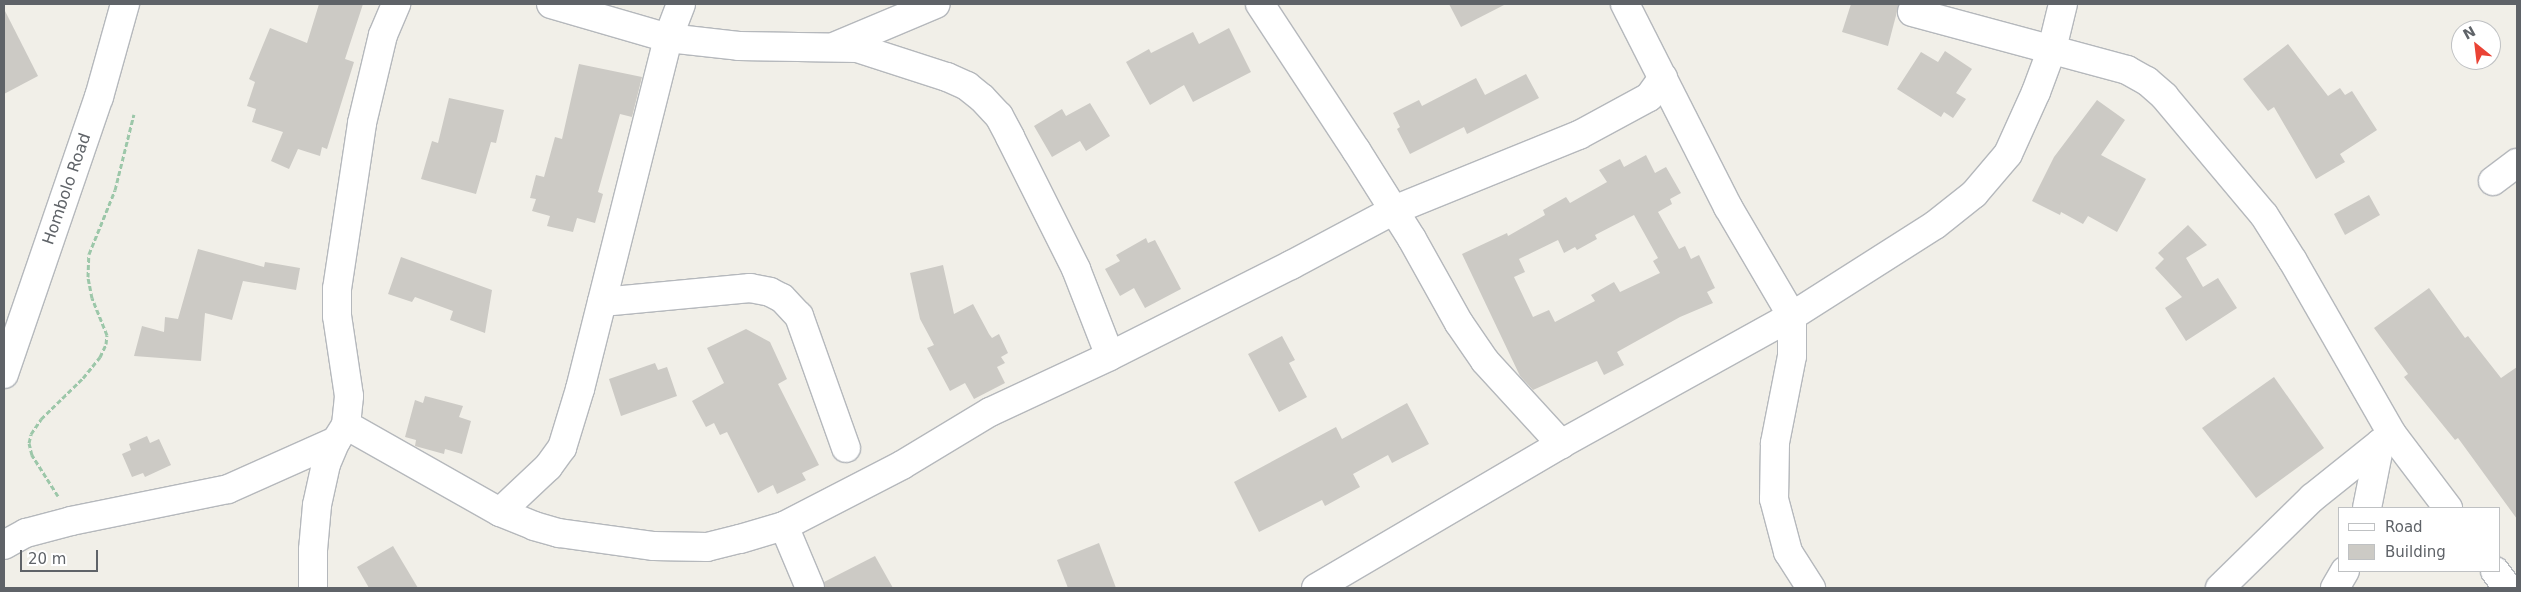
<!DOCTYPE html>
<style>
body{margin:0}
#map{position:relative;width:2521px;height:592px;overflow:hidden;background:#f1efe8;font-family:"DejaVu Sans",sans-serif}
div>[style]{position:absolute}
[style*='--x']{left:calc(var(--x)*1px);top:calc(var(--y)*1px);width:calc(var(--w)*1px);rotate:calc(var(--a)*1deg)}
.building>*{inset:0;background:#cccac5}
.path>*{height:3px;margin-top:-1.5px;transform-origin:0;background:repeating-linear-gradient(90deg,#9cc7a9 0 5px,transparent 0 7.5px)}
.roads{filter:drop-shadow(1px 0 #b5b8bc) drop-shadow(-1px 0 #b5b8bc) drop-shadow(0 1px #b5b8bc) drop-shadow(0 -1px #b5b8bc)}
.street>*{height:28px;margin:-14px;padding:0 14px;transform-origin:14px;border-radius:14px;background:#fff}
.secondary>*{height:28px;margin:-14px;padding:0 14px;transform-origin:14px;border-radius:14px;background:#fff}
span{translate:-50% -50%;white-space:nowrap;text-align:center;line-height:1.15;-webkit-text-stroke:4px #fff;paint-order:stroke}
.street-label{font-size:16px;color:#5f6368}
.frame{position:absolute;inset:0;border:5px solid #5f6368;pointer-events:none}
.legend{position:absolute;left:2338px;top:507px;width:162px;height:65px;box-sizing:border-box;background:#fff;border:1px solid #bfc1c3;margin:0;padding:6px 9px;list-style:none;font-size:15px;color:#5f6368}
.legend li{display:flex;align-items:center;gap:10px;height:25px}
.legend b{width:25px;border:1px solid #bfc1c3}
.north{position:absolute;left:2451px;top:20px;width:50px;height:50px;box-sizing:border-box;background:#fff;border:1px solid #bfc1c3;border-radius:50%;rotate:331deg;font-size:14px;font-weight:700;line-height:20px;text-align:center;color:#5f6368}
.north::after{content:'';display:block;margin:auto;width:18px;height:22px;background:#ea4335;clip-path:polygon(50% 0,100% 100%,50% 72%,0 100%)}
.scale{position:absolute;left:20px;top:550px;width:78px;height:22px;box-sizing:border-box;border:2px solid #5f6368;border-top:0;padding-left:6px;font-size:15px;line-height:18px;white-space:nowrap;color:#5f6368;-webkit-text-stroke:4px #fff;paint-order:stroke}
</style>
<div id="map">
<div class="building">
<div style="clip-path:polygon(319px 4px,363px 4px,345px 59px,354px 62px,327px 149px,322px 147px,320px 156px,298px 149px,289px 169px,271px 161px,283px 132px,252px 122px,256px 109px,247px 106px,255px 82px,249px 79px,270px 28px,307px 43px)"></div>
<div style="clip-path:polygon(1449px 4px,1506px 4px,1461px 27px)"></div>
<div style="clip-path:polygon(1851px 4px,1899px 4px,1888px 46px,1842px 32px)"></div>
<div style="clip-path:polygon(4px 9px,38px 76px,4px 94px)"></div>
<div style="clip-path:polygon(1229px 28px,1251px 72px,1193px 102px,1184px 85px,1150px 105px,1126px 62px,1149px 49px,1151px 53px,1193px 32px,1199px 44px)"></div>
<div style="clip-path:polygon(2288px 44px,2328px 96px,2340px 88px,2345px 95px,2352px 91px,2377px 130px,2340px 154px,2345px 162px,2316px 179px,2274px 107px,2268px 111px,2243px 79px)"></div>
<div style="clip-path:polygon(1945px 51px,1972px 69px,1956px 93px,1966px 99px,1953px 118px,1944px 112px,1941px 117px,1897px 89px,1921px 52px,1938px 62px)"></div>
<div style="clip-path:polygon(579px 64px,642px 77px,632px 117px,620px 114px,598px 192px,603px 194px,595px 223px,577px 218px,573px 232px,547px 226px,550px 216px,532px 211px,536px 199px,530px 198px,536px 175px,544px 177px,555px 137px,562px 139px)"></div>
<div style="clip-path:polygon(1526px 74px,1539px 98px,1467px 134px,1464px 127px,1410px 154px,1397px 129px,1400px 127px,1393px 113px,1419px 100px,1422px 106px,1476px 78px,1485px 95px)"></div>
<div style="clip-path:polygon(449px 98px,504px 110px,496px 143px,491px 142px,476px 194px,421px 179px,432px 141px,438px 143px)"></div>
<div style="clip-path:polygon(2097px 100px,2125px 120px,2101px 155px,2146px 179px,2117px 232px,2088px 216px,2083px 224px,2061px 212px,2060px 215px,2032px 201px,2054px 157px)"></div>
<div style="clip-path:polygon(1090px 103px,1110px 136px,1086px 151px,1080px 141px,1052px 157px,1034px 126px,1062px 109px,1066px 116px)"></div>
<div style="clip-path:polygon(evenodd,1646px 155px,1655px 173px,1666px 167px,1681px 193px,1670px 199px,1672px 204px,1658px 212px,1679px 249px,1685px 246px,1691px 259px,1699px 255px,1715px 288px,1707px 292px,1713px 303px,1680px 317px,1617px 352px,1624px 365px,1604px 375px,1597px 361px,1533px 390px,1520px 376px,1462px 254px,1507px 233px,1508px 236px,1545px 215px,1543px 210px,1566px 197px,1570px 203px,1607px 182px,1599px 170px,1620px 159px,1624px 167px,1646px 155px,1634px 215px,1658px 258px,1653px 261px,1660px 273px,1620px 292px,1614px 282px,1591px 295px,1595px 301px,1555px 322px,1549px 310px,1533px 317px,1514px 277px,1525px 272px,1519px 259px,1558px 240px,1564px 253px,1575px 247px,1577px 250px,1597px 239px,1595px 235px,1634px 215px)"></div>
<div style="clip-path:polygon(2369px 195px,2380px 215px,2345px 235px,2334px 214px)"></div>
<div style="clip-path:polygon(2188px 225px,2207px 245px,2186px 258px,2203px 287px,2218px 278px,2237px 308px,2186px 341px,2165px 308px,2182px 297px,2155px 268px,2164px 259px,2158px 253px)"></div>
<div style="clip-path:polygon(1146px 238px,1148px 243px,1155px 240px,1181px 289px,1145px 308px,1134px 288px,1120px 296px,1105px 269px,1120px 261px,1116px 255px)"></div>
<div style="clip-path:polygon(198px 249px,264px 267px,265px 262px,300px 268px,296px 290px,243px 281px,232px 320px,205px 313px,201px 361px,134px 356px,142px 326px,164px 332px,165px 317px,178px 319px)"></div>
<div style="clip-path:polygon(401px 257px,492px 290px,485px 333px,450px 320px,453px 311px,415px 297px,412px 302px,388px 294px)"></div>
<div style="clip-path:polygon(943px 265px,954px 314px,973px 304px,989px 334px,992px 338px,999px 334px,1008px 353px,1001px 357px,1005px 363px,997px 367px,1005px 383px,974px 399px,965px 383px,950px 391px,927px 348px,934px 345px,920px 319px,910px 273px)"></div>
<div style="clip-path:polygon(2429px 288px,2465px 338px,2468px 336px,2501px 378px,2517px 367px,2517px 519px,2458px 438px,2455px 440px,2404px 377px,2408px 374px,2374px 328px)"></div>
<div style="clip-path:polygon(746px 329px,770px 342px,787px 379px,778px 384px,819px 465px,802px 473px,806px 480px,777px 494px,773px 485px,758px 493px,727px 432px,720px 435px,714px 423px,706px 427px,692px 401px,724px 383px,707px 348px)"></div>
<div style="clip-path:polygon(1282px 336px,1295px 360px,1289px 363px,1307px 397px,1279px 412px,1248px 354px)"></div>
<div style="clip-path:polygon(655px 363px,658px 370px,667px 367px,677px 396px,621px 416px,609px 379px)"></div>
<div style="clip-path:polygon(2274px 377px,2324px 448px,2256px 498px,2202px 428px)"></div>
<div style="clip-path:polygon(425px 396px,463px 406px,459px 417px,471px 421px,462px 454px,445px 449px,444px 454px,415px 446px,416px 440px,405px 437px,415px 400px,423px 403px)"></div>
<div style="clip-path:polygon(1407px 403px,1429px 444px,1392px 463px,1388px 455px,1353px 474px,1360px 487px,1325px 506px,1322px 500px,1259px 532px,1234px 482px,1336px 427px,1342px 439px)"></div>
<div style="clip-path:polygon(147px 436px,150px 443px,159px 439px,171px 465px,145px 477px,143px 473px,132px 477px,122px 454px,131px 450px,129px 444px)"></div>
<div style="clip-path:polygon(1099px 543px,1116px 588px,1068px 588px,1057px 560px)"></div>
<div style="clip-path:polygon(393px 546px,418px 588px,369px 588px,357px 567px)"></div>
<div style="clip-path:polygon(875px 556px,893px 588px,825px 588px,824px 582px)"></div>
</div>
<div class="path">
<div style="--x:58;--y:496;--w:49;--a:-122.4"></div>
<div style="--x:32;--y:455;--w:12;--a:-104"></div>
<div style="--x:29;--y:443;--w:9;--a:-77"></div>
<div style="--x:31;--y:434;--w:18;--a:-56"></div>
<div style="--x:41;--y:419;--w:59;--a:-44.3"></div>
<div style="--x:83;--y:378;--w:27;--a:-51"></div>
<div style="--x:100;--y:357;--w:14;--a:-65"></div>
<div style="--x:106;--y:344;--w:9;--a:-84"></div>
<div style="--x:107;--y:335;--w:40;--a:-112"></div>
<div style="--x:92;--y:298;--w:21;--a:-101"></div>
<div style="--x:88;--y:277;--w:23;--a:-88"></div>
<div style="--x:89;--y:254;--w:69;--a:-67.9"></div>
<div style="--x:115;--y:190;--w:78;--a:-76"></div>
</div>
<div class="roads">
<div class="street">
<div style="--x:551;--y:4;--w:122;--a:16.2"></div>
<div style="--x:668;--y:38;--w:71;--a:6.4"></div>
<div style="--x:739;--y:46;--w:118;--a:1"></div>
<div style="--x:857;--y:48;--w:95;--a:17.9"></div>
<div style="--x:947;--y:77;--w:22;--a:24"></div>
<div style="--x:967;--y:86;--w:19;--a:39"></div>
<div style="--x:982;--y:98;--w:25;--a:47"></div>
<div style="--x:999;--y:116;--w:24;--a:62"></div>
<div style="--x:1010;--y:137;--w:148;--a:63.4"></div>
<div style="--x:1076;--y:269;--w:93;--a:68.7"></div>
<div style="--x:1260;--y:4;--w:175;--a:56.7"></div>
<div style="--x:1356;--y:150;--w:105;--a:57.8"></div>
<div style="--x:1412;--y:239;--w:96;--a:60.8"></div>
<div style="--x:1459;--y:323;--w:46;--a:55.6"></div>
<div style="--x:1485;--y:361;--w:113;--a:47.5"></div>
<div style="--x:1625;--y:4;--w:228;--a:63.1"></div>
<div style="--x:1728;--y:207;--w:126;--a:59.6"></div>
<div style="--x:1792;--y:316;--w:40;--a:90"></div>
<div style="--x:1792;--y:356;--w:89;--a:101.1"></div>
<div style="--x:1775;--y:443;--w:56;--a:91"></div>
<div style="--x:1774;--y:499;--w:55;--a:75.2"></div>
<div style="--x:1788;--y:552;--w:43;--a:57.4"></div>
<div style="--x:1912;--y:12;--w:223;--a:15.1"></div>
<div style="--x:2127;--y:70;--w:23;--a:29"></div>
<div style="--x:2147;--y:81;--w:23;--a:41"></div>
<div style="--x:2164;--y:96;--w:155;--a:50"></div>
<div style="--x:2264;--y:215;--w:54;--a:57.8"></div>
<div style="--x:2293;--y:261;--w:199;--a:60.2"></div>
<div style="--x:2392;--y:434;--w:93;--a:52.9"></div>
<div style="--x:836;--y:46;--w:108;--a:-22.8"></div>
<div style="--x:2493;--y:181;--w:30;--a:-37"></div>
<div style="--x:602;--y:302;--w:149;--a:-5.4"></div>
<div style="--x:750;--y:288;--w:20;--a:11"></div>
<div style="--x:770;--y:292;--w:13;--a:27"></div>
<div style="--x:782;--y:298;--w:25;--a:47"></div>
<div style="--x:799;--y:316;--w:140;--a:70.4"></div>
<div style="--x:346;--y:425;--w:177;--a:29.5"></div>
<div style="--x:500;--y:512;--w:37;--a:22"></div>
<div style="--x:534;--y:526;--w:26;--a:16"></div>
<div style="--x:559;--y:533;--w:96;--a:7.8"></div>
<div style="--x:654;--y:546;--w:53;--a:1.1"></div>
<div style="--x:707;--y:547;--w:34;--a:-14"></div>
<div style="--x:740;--y:539;--w:46;--a:-16.5"></div>
<div style="--x:784;--y:526;--w:133;--a:-27.3"></div>
<div style="--x:902;--y:465;--w:103;--a:-31.1"></div>
<div style="--x:990;--y:412;--w:132;--a:-25"></div>
<div style="--x:1110;--y:356;--w:203;--a:-26.7"></div>
<div style="--x:1291;--y:265;--w:117;--a:-28.1"></div>
<div style="--x:1394;--y:210;--w:200;--a:-22.1"></div>
<div style="--x:1579;--y:135;--w:80;--a:-28.5"></div>
<div style="--x:1649;--y:97;--w:24;--a:-54"></div>
<div style="--x:2367;--y:508;--w:66;--a:-78.7"></div>
<div style="--x:500;--y:512;--w:66;--a:-43.2"></div>
<div style="--x:548;--y:467;--w:24;--a:-54"></div>
<div style="--x:562;--y:448;--w:62;--a:-73"></div>
<div style="--x:580;--y:389;--w:362;--a:-75.9"></div>
<div style="--x:668;--y:38;--w:36;--a:-69"></div>
<div style="--x:784;--y:526;--w:67;--a:67.2"></div>
<div style="--x:4;--y:545;--w:25;--a:-29"></div>
<div style="--x:26;--y:533;--w:47;--a:-14.9"></div>
<div style="--x:71;--y:521;--w:160;--a:-11.5"></div>
<div style="--x:228;--y:489;--w:118;--a:-24"></div>
<div style="--x:2495;--y:571;--w:21;--a:53"></div>
<div style="--x:313;--y:588;--w:38;--a:-90"></div>
<div style="--x:313;--y:550;--w:45;--a:-84.9"></div>
<div style="--x:317;--y:505;--w:42;--a:-77.6"></div>
<div style="--x:326;--y:464;--w:25;--a:-67"></div>
<div style="--x:336;--y:441;--w:19;--a:-58"></div>
<div style="--x:346;--y:425;--w:29;--a:-84"></div>
<div style="--x:349;--y:396;--w:81;--a:-98.5"></div>
<div style="--x:337;--y:316;--w:27;--a:-90"></div>
<div style="--x:337;--y:289;--w:168;--a:-81.4"></div>
<div style="--x:362;--y:123;--w:90;--a:-76.6"></div>
<div style="--x:383;--y:35;--w:34;--a:-67"></div>
<div style="--x:1316;--y:588;--w:284;--a:-30.4"></div>
<div style="--x:1561;--y:444;--w:264;--a:-29"></div>
<div style="--x:1792;--y:316;--w:169;--a:-32.5"></div>
<div style="--x:1935;--y:225;--w:50;--a:-38.5"></div>
<div style="--x:1974;--y:194;--w:52;--a:-49.6"></div>
<div style="--x:2008;--y:154;--w:68;--a:-65.7"></div>
<div style="--x:2036;--y:92;--w:46;--a:-69.6"></div>
<div style="--x:2052;--y:49;--w:46;--a:-76.3"></div>
<div style="--x:2220;--y:588;--w:129;--a:-44.4"></div>
<div style="--x:2312;--y:498;--w:102;--a:-38.7"></div>
<div style="--x:2335;--y:588;--w:20;--a:-60"></div>
</div>
<div class="secondary">
<div style="--x:4;--y:374;--w:293;--a:-71.1"></div>
<div style="--x:99;--y:97;--w:97;--a:-74.4"></div>
</div>
</div>
<div class="street-label">
<span style="left:67px;top:189px;rotate:-71deg">Hombolo Road</span>
</div>
<div class="frame"></div>
<ul class="legend">
<li><b style="height:6px;background:#fff"></b>Road</li>
<li><b style="height:14px;background:#cccac5"></b>Building</li>
</ul>
<div class="north">N</div>
<div class="scale">20 m</div>
</div>
